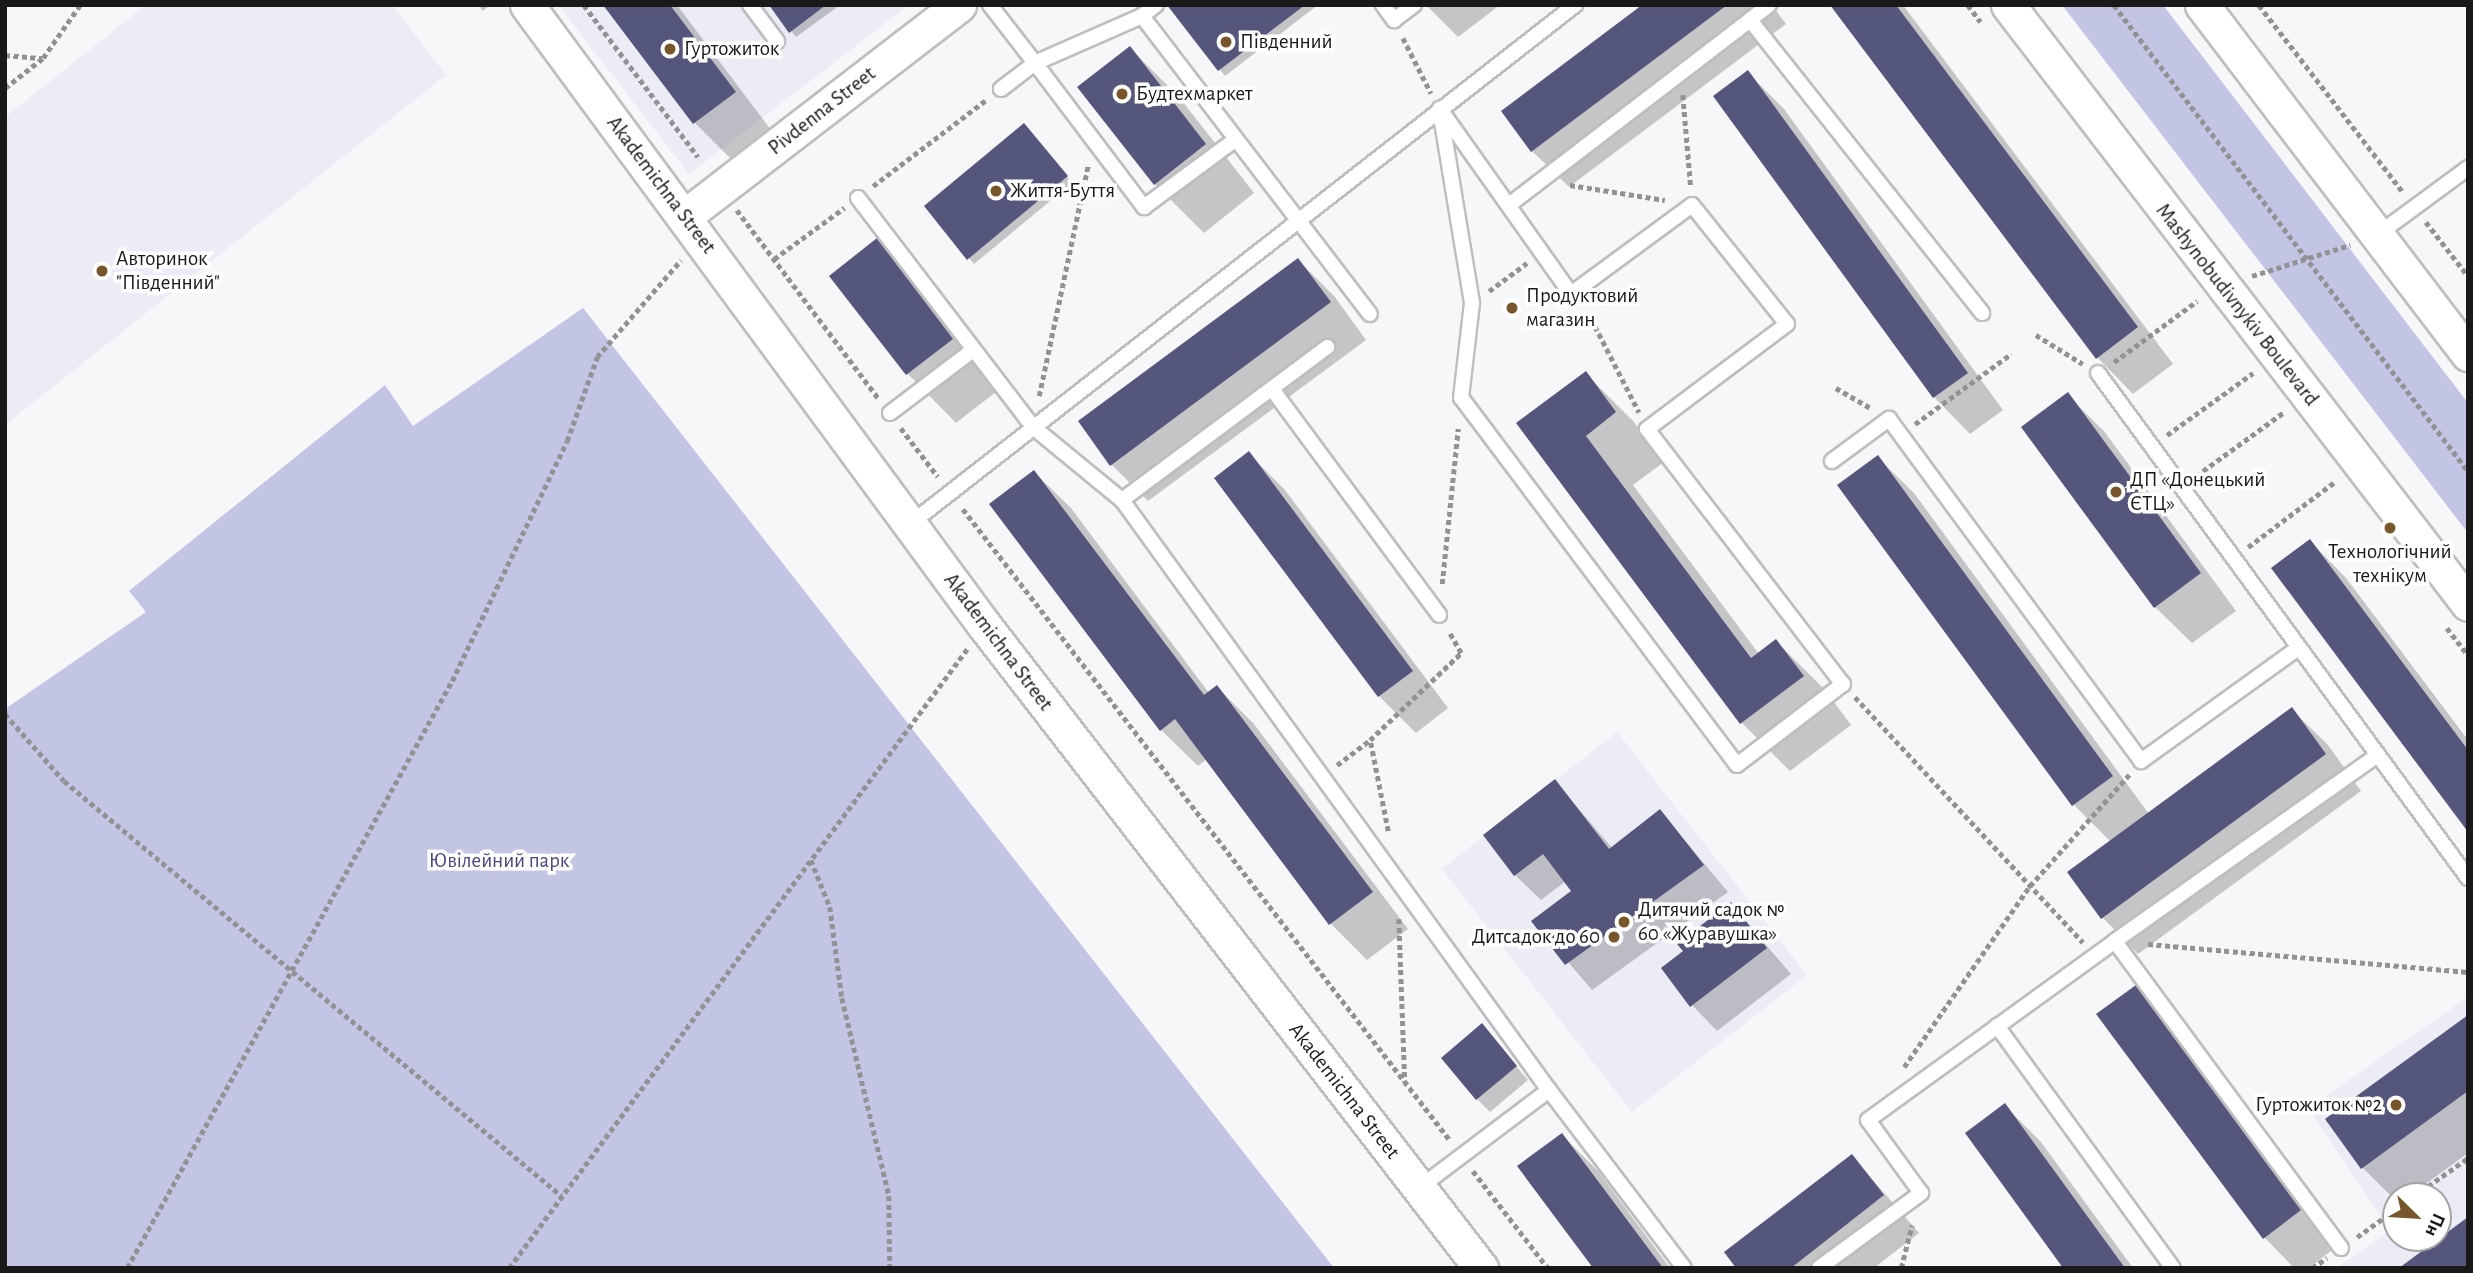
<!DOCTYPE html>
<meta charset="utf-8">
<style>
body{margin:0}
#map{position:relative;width:2473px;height:1273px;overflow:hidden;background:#f7f7fa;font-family:"Alegreya Sans",sans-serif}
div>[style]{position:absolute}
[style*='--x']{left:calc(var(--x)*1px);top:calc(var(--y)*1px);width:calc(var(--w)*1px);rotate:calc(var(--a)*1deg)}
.built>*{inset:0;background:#ebecf6}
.green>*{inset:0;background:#c2c5e3}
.shadow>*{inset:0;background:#0003}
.building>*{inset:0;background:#54567b}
.path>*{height:4.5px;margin-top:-2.25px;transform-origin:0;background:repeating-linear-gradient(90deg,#929294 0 5px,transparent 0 8.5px)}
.roads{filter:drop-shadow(2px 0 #bebec1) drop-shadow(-2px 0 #bebec1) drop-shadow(0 2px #bebec1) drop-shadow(0 -2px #bebec1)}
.service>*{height:14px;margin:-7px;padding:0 7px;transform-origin:7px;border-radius:7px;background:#fff}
.tertiary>*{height:33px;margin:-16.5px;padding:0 16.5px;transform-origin:16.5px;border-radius:16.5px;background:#fff}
.dots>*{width:19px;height:19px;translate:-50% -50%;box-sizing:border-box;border:4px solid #fff;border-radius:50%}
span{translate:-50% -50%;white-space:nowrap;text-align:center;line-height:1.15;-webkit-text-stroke:7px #fff;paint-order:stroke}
.poi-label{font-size:21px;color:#19191a}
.left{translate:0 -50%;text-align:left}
.right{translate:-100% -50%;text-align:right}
.street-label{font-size:21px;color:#19191a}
.park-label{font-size:21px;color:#484980}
.frame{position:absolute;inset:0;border:7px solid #19191a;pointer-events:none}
.north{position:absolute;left:2382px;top:1182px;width:70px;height:70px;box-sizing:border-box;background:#fff;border:2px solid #a3a3a3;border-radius:50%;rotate:114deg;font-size:19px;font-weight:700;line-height:28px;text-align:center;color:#19191a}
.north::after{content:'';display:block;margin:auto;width:24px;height:32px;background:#77562c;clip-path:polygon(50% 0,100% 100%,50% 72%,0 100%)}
</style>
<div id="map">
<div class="built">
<div style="clip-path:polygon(146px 5px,392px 5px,446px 75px,5px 425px,5px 117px)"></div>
<div style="clip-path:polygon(558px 5px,909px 5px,689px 174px)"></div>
<div style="clip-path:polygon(1617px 732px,1807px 975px,1632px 1112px,1442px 869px)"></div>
<div style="clip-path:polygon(evenodd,2468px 997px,2468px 1268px,2337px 1268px,2390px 1230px,2308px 1108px,2468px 997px,2396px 1196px,2438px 1196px,2438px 1238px,2396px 1238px,2396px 1196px)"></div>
</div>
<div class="green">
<div style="clip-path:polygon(2062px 5px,2163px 5px,2468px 403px,2468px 533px)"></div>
<div style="clip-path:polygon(583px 308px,1334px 1268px,5px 1268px,5px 709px,146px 612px,129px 591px,385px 385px,413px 426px)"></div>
</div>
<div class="shadow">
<div style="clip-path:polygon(478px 5px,490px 5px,483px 11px)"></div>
<div style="clip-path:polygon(606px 5px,677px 5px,771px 130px,731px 159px,695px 123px)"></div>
<div style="clip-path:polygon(771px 5px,834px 5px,836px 8px,796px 37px)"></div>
<div style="clip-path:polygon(1186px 5px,1318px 5px,1225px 76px,1176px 13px)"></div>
<div style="clip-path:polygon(1426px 5px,1500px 5px,1458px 37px)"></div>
<div style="clip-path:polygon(1645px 5px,1772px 5px,1786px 24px,1569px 187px,1532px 151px)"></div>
<div style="clip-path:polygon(1832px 5px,1903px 5px,2173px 364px,2133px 394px,2097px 357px)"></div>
<div style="clip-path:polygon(1130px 48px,1179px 97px,1254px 193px,1204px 233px,1155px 184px,1080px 88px)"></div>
<div style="clip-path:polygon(1748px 73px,1784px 109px,2003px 410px,1970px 434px,1934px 397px)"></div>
<div style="clip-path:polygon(1030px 131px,1072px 183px,974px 264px,969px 258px)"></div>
<div style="clip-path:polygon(876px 240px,925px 289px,1001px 388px,956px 423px,908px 374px,831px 276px)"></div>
<div style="clip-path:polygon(1298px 260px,1335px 297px,1366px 340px,1148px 501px,1111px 464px)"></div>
<div style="clip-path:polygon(1586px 374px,1634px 422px,1664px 462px,1633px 485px,1759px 654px,1776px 641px,1825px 690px,1851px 725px,1790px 771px,1741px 722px,1519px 424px)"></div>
<div style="clip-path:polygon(2067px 395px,2104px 431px,2236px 611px,2192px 643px,2155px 607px)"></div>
<div style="clip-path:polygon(1249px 454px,1285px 490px,1448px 708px,1416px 733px,1379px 696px,1216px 478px)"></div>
<div style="clip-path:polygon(1877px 457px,1914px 493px,2149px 814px,2291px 709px,2328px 745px,2361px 791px,2138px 954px,2102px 917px,2111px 842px,2074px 805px,1839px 485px)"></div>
<div style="clip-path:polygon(1034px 472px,1071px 508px,1209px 693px,1217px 687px,1254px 724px,1408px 929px,1367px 960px,1331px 924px,1207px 759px,1198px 766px,1161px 730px)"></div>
<div style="clip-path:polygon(2310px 541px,2346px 578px,2468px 740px,2468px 829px)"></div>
<div style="clip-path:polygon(1555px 781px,1612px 848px,1660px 811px,1728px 892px,1592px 990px,1534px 922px,1573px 891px,1566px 881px,1541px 900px,1515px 875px)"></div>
<div style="clip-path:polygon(1731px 904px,1791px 974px,1717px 1031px,1692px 1005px,1686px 951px)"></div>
<div style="clip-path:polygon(2135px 987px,2172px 1024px,2336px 1247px,2309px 1268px,2294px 1268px,2264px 1237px)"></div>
<div style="clip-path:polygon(2468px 1017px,2468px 1153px,2409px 1196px,2396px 1196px,2396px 1201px,2362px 1167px)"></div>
<div style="clip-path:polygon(1482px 1026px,1528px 1080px,1490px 1112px,1477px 1099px)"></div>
<div style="clip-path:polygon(2005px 1106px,2041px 1142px,2133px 1268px,2065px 1268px)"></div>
<div style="clip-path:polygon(1562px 1135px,1598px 1171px,1670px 1268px,1596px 1268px)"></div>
<div style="clip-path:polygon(1852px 1156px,1919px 1233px,1874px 1268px,1738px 1268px)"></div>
</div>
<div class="building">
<div style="clip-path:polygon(603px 5px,670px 5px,736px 92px,693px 124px)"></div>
<div style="clip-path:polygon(769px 5px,826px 5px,789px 33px)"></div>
<div style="clip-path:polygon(1167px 5px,1305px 5px,1218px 71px)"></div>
<div style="clip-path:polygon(1642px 5px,1727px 5px,1531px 152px,1501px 111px)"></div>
<div style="clip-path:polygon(1830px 5px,1896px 5px,2138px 327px,2096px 359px)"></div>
<div style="clip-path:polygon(1130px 46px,1206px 144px,1154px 185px,1077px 87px)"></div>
<div style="clip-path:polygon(1748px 70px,1968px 373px,1933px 398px,1713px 96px)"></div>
<div style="clip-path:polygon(1024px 123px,1068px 176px,967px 260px,924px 206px)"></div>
<div style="clip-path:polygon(877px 238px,953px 339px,906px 375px,829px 276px)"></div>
<div style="clip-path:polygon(1298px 258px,1331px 302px,1110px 466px,1078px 421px)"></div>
<div style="clip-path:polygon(1586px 371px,1616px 412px,1586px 436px,1751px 658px,1776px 639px,1804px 676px,1740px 724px,1516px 423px)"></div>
<div style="clip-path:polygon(2068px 392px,2201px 573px,2154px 608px,2021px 427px)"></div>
<div style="clip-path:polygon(1249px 451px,1413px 671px,1378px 697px,1214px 478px)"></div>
<div style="clip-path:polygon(1878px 455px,2113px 776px,2072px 806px,1837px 485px)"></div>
<div style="clip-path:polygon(1034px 470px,1204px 695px,1217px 685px,1373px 892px,1329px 925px,1175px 719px,1160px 731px,989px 504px)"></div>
<div style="clip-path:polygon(2310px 539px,2468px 750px,2468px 832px,2271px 568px)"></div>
<div style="clip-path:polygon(2292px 707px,2326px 754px,2101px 919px,2067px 872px)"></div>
<div style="clip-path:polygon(1555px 779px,1609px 849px,1660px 809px,1704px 865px,1565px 965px,1531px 921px,1571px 891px,1543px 854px,1514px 876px,1483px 835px)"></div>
<div style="clip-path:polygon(1731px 902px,1767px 948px,1690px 1007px,1661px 968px,1683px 951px,1677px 944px)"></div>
<div style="clip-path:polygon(2136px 985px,2301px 1210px,2263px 1239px,2096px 1014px)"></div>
<div style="clip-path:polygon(2468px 1015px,2468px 1091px,2361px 1169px,2325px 1119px)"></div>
<div style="clip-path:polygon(1482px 1023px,1517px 1066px,1476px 1100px,1441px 1058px)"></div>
<div style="clip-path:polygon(2005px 1103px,2125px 1268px,2063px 1268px,1965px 1133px)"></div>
<div style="clip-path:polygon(1562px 1133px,1645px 1244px,1663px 1268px,1593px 1268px,1517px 1166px)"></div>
<div style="clip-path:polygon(1852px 1154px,1884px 1195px,1791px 1268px,1736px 1268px,1724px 1252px)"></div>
<div style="clip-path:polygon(2468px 1217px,2468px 1268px,2399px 1268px)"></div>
</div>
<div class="path">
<div style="--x:584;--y:5;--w:190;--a:53.1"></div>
<div style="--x:1968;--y:5;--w:21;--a:53"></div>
<div style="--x:2114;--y:5;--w:585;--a:52.78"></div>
<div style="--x:2259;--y:5;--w:237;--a:52.4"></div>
<div style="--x:1403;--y:38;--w:62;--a:63"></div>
<div style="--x:5;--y:55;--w:37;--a:5"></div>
<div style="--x:5;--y:88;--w:48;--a:-38.3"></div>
<div style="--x:43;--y:58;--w:65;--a:-55.1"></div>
<div style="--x:1683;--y:95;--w:93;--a:85.1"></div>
<div style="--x:1570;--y:185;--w:96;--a:9"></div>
<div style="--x:873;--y:186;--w:142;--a:-37.3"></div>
<div style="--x:737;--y:210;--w:236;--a:53.1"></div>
<div style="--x:2426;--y:222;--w:68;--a:52.1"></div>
<div style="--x:774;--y:259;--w:87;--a:-36.1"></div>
<div style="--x:2252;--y:276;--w:103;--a:-17.6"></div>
<div style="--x:1489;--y:291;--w:47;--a:-36.4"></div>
<div style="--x:1595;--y:326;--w:97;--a:62.9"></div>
<div style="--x:2036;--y:335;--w:55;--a:31.7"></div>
<div style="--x:2114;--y:362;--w:103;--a:-36.3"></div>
<div style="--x:1836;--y:388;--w:39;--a:30"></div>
<div style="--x:1039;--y:396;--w:236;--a:-78"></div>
<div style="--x:1915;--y:424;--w:119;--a:-36.1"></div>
<div style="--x:901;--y:428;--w:61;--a:52.9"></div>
<div style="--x:2167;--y:435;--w:106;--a:-35.8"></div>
<div style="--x:2196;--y:476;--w:109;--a:-36"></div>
<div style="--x:963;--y:509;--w:796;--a:52.35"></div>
<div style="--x:2248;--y:547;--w:110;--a:-36.9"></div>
<div style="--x:1442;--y:584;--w:156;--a:-84.1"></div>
<div style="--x:2447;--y:628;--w:34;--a:52"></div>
<div style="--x:1855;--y:697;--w:335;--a:47.1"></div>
<div style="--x:5;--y:714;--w:89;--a:48.6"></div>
<div style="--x:64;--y:781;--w:648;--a:39.81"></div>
<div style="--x:1337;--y:765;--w:41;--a:-37.1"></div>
<div style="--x:1388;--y:831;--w:93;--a:-101.2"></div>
<div style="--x:1370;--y:740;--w:126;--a:-43.7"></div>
<div style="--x:1461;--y:653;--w:24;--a:-120"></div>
<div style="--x:811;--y:860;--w:51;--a:68"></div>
<div style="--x:830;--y:907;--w:92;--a:82.5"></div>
<div style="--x:842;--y:998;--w:204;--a:76.6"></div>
<div style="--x:889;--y:1196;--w:72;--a:89.2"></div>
<div style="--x:1399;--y:919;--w:163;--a:87.9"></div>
<div style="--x:2148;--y:944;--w:321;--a:5"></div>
<div style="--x:1904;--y:1067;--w:221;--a:-55.2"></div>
<div style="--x:2030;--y:886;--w:149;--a:-48.3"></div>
<div style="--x:1473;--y:1171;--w:123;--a:52.3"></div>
<div style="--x:2414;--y:1196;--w:66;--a:-35.1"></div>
<div style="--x:2357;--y:1237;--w:48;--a:-35.7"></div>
<div style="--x:127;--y:1268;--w:671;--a:-61.03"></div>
<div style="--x:452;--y:681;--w:266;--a:-64.4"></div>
<div style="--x:567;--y:441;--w:89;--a:-70.3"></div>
<div style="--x:597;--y:357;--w:128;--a:-49.1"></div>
<div style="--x:509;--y:1268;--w:770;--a:-53.5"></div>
<div style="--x:1901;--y:1268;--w:44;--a:-75.7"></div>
<div style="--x:2312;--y:1268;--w:18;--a:-34"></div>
</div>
<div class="roads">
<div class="service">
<div style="--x:750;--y:5;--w:45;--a:53.1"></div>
<div style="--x:990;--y:5;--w:73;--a:52.2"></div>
<div style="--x:1035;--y:63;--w:43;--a:142.6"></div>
<div style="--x:1156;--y:5;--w:18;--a:142"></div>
<div style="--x:1142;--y:16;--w:117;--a:156.3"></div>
<div style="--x:1035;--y:63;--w:181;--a:52.9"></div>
<div style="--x:1144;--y:207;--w:113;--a:-36.4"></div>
<div style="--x:1383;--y:5;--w:19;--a:54"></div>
<div style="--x:1394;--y:20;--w:25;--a:-37"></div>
<div style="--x:1769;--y:5;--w:24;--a:142"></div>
<div style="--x:1750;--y:20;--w:374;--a:51.6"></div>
<div style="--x:1142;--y:16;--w:375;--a:52.6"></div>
<div style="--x:1440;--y:109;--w:227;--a:54.7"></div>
<div style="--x:1571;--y:294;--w:150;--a:-36.3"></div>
<div style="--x:1692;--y:205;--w:152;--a:51.4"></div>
<div style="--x:1787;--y:324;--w:175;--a:143.1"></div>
<div style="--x:1647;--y:429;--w:322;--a:52.5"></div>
<div style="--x:1843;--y:684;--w:133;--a:142.6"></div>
<div style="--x:1737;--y:765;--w:459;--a:-126.9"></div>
<div style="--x:1461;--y:398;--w:96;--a:-83.4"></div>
<div style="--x:1472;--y:303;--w:197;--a:-99.4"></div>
<div style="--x:858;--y:198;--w:288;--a:52.6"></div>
<div style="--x:1033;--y:427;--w:115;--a:39.4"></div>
<div style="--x:1122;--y:500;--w:256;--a:-36.7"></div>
<div style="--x:1509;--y:205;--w:304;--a:-37.5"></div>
<div style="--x:2377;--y:235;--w:113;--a:-36.4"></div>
<div style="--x:2098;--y:373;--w:626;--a:53.77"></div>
<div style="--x:1272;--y:389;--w:281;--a:53.5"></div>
<div style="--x:890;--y:413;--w:104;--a:-37.2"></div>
<div style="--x:1832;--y:461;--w:71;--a:-36.4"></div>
<div style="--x:1889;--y:419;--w:425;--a:53.6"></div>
<div style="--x:2141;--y:761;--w:193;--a:-35.7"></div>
<div style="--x:1122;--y:500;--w:728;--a:54.11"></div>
<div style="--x:1549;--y:1090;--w:223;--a:52.8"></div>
<div style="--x:910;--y:524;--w:844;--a:-37.97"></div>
<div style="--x:1997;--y:1026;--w:299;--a:54"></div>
<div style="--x:1419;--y:1188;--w:163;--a:-37"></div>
<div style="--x:2341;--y:1248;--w:381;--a:-126.4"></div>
<div style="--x:2115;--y:941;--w:322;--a:-35.3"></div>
<div style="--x:1819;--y:1268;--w:127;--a:-36.3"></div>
<div style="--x:1921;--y:1193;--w:90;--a:-126"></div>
<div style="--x:1868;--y:1120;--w:305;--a:-35.9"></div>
</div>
<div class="tertiary">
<div style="--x:527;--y:5;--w:770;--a:53.61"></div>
<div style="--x:984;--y:625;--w:813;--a:52.3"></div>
<div style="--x:2008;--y:5;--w:755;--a:52.48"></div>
<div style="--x:2202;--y:5;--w:439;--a:52.7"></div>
<div style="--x:685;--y:216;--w:346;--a:-37.6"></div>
</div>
</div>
<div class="dots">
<div style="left:1226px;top:42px;background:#77562c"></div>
<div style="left:670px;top:49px;background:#77562c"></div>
<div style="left:1122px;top:94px;background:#77562c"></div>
<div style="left:996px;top:191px;background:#77562c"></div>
<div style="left:102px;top:271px;background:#77562c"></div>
<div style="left:1512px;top:308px;background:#77562c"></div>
<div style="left:2116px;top:492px;background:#77562c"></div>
<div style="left:2390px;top:528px;background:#77562c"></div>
<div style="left:1624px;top:922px;background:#77562c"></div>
<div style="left:1614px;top:937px;background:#77562c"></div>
<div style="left:2396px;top:1105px;background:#77562c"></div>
</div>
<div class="poi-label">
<span class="left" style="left:1240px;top:42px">Південний</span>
<span class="left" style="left:684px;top:49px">Гуртожиток</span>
<span class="left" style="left:1136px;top:94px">Будтехмаркет</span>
<span class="left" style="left:1010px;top:191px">Життя-Буття</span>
<span class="left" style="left:116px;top:271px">Авторинок<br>"Південний"</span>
<span class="left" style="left:1526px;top:308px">Продуктовий<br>магазин</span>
<span class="left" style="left:2130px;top:492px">ДП «Донецький<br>ЄТЦ»</span>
<span style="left:2390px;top:564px">Технологічний<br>технікум</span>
<span class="left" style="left:1638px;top:922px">Дитячий садок №<br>60 «Журавушка»</span>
<span class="right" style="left:1600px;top:937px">Дитсадок до 60</span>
<span class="right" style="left:2382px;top:1105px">Гуртожиток №2</span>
</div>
<div class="street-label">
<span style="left:822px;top:111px;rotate:-38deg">Pivdenna Street</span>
<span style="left:661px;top:185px;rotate:53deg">Akademichna Street</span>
<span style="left:2237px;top:305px;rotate:52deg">Mashynobudivnykiv Boulevard</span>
<span style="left:998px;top:642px;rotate:53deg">Akademichna Street</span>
<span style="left:1344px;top:1091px;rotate:52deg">Akademichna Street</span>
</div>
<div class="park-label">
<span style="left:499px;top:861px">Ювілейний парк</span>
</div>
<div class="frame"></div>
<div class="north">Пн</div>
</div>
